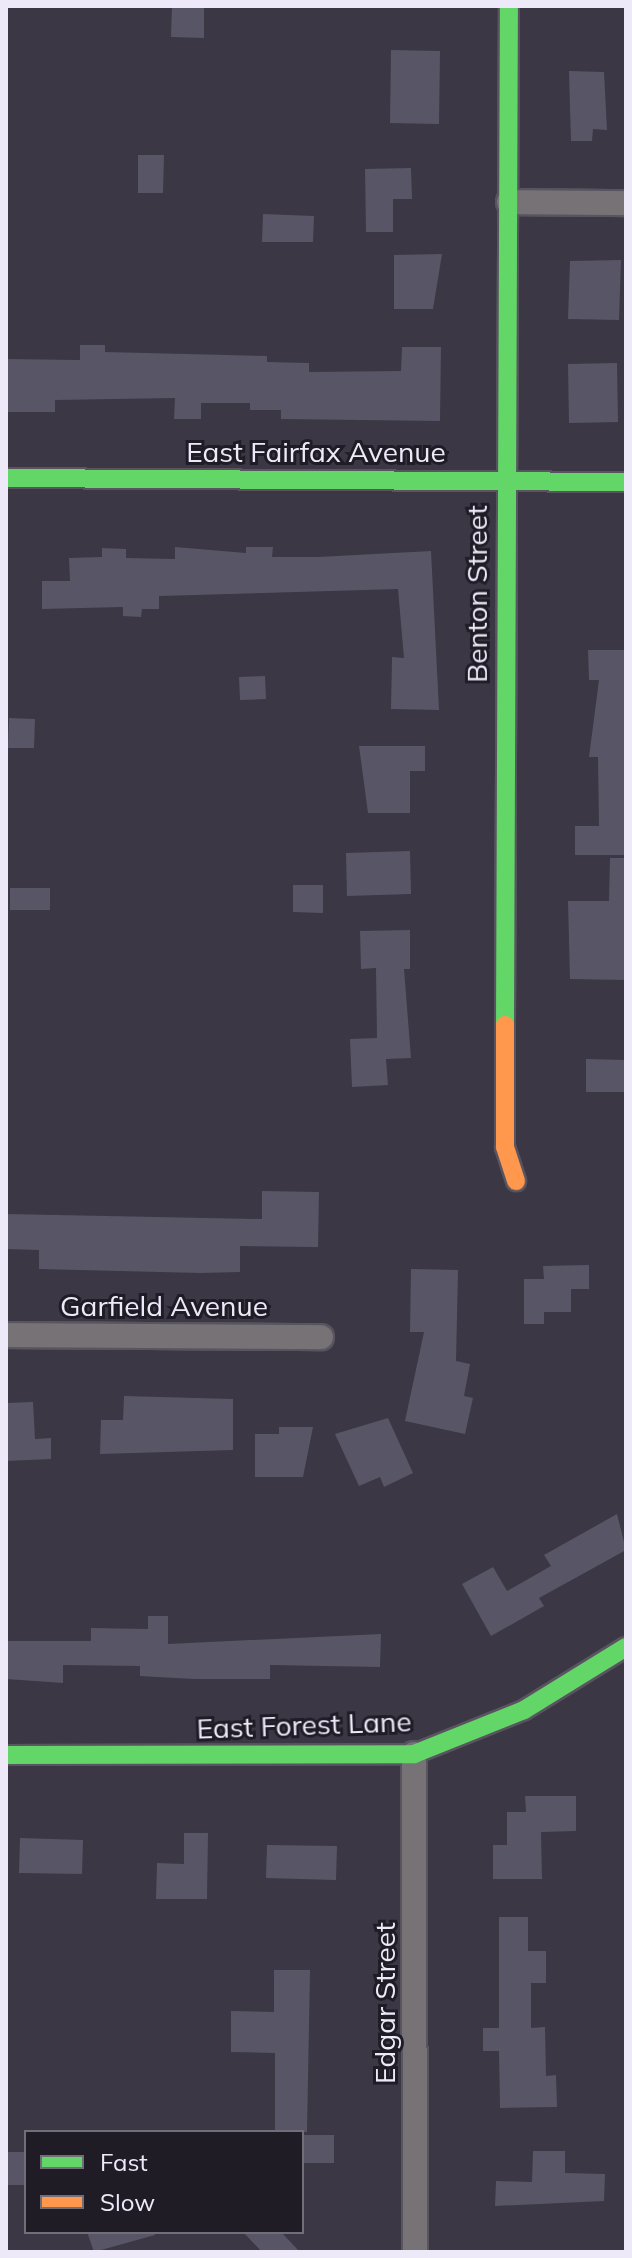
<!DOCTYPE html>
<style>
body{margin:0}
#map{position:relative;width:632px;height:2258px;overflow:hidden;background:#3b3744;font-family:Mulish,sans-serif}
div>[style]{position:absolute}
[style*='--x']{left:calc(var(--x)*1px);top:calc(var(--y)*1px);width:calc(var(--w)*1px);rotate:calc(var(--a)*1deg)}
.building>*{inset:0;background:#585567}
.roads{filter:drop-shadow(2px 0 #585460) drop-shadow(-2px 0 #585460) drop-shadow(0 2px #585460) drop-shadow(0 -2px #585460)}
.street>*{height:24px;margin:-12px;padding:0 12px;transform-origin:12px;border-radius:12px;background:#767275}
.fast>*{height:18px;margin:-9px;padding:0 9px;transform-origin:9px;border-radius:9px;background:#63d668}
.slow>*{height:18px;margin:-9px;padding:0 9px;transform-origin:9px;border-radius:9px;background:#ff974d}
span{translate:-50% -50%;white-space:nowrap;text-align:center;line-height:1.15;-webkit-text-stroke:6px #1f1c26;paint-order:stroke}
.street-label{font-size:28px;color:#ede9f8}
.frame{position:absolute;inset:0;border:8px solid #ede9f8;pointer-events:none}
.legend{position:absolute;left:24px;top:2130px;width:280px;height:104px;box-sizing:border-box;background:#1f1c26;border:2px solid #716e7a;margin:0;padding:10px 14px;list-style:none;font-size:24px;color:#ede9f8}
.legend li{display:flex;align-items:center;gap:16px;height:40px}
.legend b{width:40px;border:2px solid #716e7a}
</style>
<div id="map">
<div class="building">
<div style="clip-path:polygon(172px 6px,204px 6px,204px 38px,171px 37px)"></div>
<div style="clip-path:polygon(391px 50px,440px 51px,439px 124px,390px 123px)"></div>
<div style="clip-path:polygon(569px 71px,604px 72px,607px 130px,593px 129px,592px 141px,571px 141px)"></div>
<div style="clip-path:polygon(138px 155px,164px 155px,163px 193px,138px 193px)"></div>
<div style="clip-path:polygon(411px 168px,412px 199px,393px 199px,393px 232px,366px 232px,365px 169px)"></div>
<div style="clip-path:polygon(263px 214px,314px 216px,313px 242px,262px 242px)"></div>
<div style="clip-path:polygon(442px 254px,433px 309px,394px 309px,394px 255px)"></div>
<div style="clip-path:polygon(621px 260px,619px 320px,568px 319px,570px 261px)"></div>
<div style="clip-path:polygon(80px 345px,105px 345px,105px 352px,267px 356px,267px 362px,309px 363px,309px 372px,401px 371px,402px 347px,441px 347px,440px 421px,281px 419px,281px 410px,250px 410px,250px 403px,201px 403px,201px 419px,174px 419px,175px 398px,55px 400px,55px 412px,6px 412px,6px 359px,80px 360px)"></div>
<div style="clip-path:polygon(617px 363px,618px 422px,569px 423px,568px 364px)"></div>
<div style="clip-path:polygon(175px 547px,246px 553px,246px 547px,273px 547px,272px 557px,318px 557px,431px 551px,439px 710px,391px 709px,392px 657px,404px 658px,398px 589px,159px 596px,159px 609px,142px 609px,141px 617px,123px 616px,123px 607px,42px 609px,42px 581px,70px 581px,69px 558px,102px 557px,102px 548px,126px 549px,126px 558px,175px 559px)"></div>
<div style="clip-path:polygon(588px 650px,626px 650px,626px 855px,575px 855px,575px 826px,599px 826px,598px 757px,589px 757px,599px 680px,589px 680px)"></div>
<div style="clip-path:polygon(265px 676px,266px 699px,240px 700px,239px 677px)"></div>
<div style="clip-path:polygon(9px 718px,35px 719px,34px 748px,8px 748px)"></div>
<div style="clip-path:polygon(359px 746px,425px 746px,425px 771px,410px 771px,410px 813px,368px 813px)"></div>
<div style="clip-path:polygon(410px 851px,411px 894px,347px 896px,346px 853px)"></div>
<div style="clip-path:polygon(610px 858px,626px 858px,626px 980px,570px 979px,568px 901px,609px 901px)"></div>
<div style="clip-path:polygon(293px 885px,323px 885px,323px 913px,293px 912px)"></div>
<div style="clip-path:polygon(10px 888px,50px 888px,50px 910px,10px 910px)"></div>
<div style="clip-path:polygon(410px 930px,410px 969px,404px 969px,411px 1058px,386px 1059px,388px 1085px,352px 1087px,350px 1039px,377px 1038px,376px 968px,361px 969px,360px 931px)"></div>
<div style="clip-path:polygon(586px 1059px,626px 1060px,626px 1092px,586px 1092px)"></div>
<div style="clip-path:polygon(262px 1191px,319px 1192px,318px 1247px,240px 1246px,240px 1272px,201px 1273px,39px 1269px,39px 1250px,6px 1249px,6px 1214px,262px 1219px)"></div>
<div style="clip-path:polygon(589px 1265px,589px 1289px,571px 1289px,571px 1312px,544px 1312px,544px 1324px,524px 1324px,524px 1279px,544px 1279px,543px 1266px)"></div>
<div style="clip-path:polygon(411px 1269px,458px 1270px,456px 1361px,470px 1364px,464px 1396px,473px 1398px,465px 1434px,405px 1421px,424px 1332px,410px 1332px)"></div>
<div style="clip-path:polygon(124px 1396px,233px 1399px,233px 1450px,100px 1454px,101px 1420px,123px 1420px)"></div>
<div style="clip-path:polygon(33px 1402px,35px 1439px,51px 1438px,51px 1459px,6px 1461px,6px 1403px)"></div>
<div style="clip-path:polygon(388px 1418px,413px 1473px,384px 1487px,380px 1477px,359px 1486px,335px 1434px)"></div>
<div style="clip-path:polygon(279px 1427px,313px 1427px,303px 1477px,255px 1477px,255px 1434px,279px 1434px)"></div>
<div style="clip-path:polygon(617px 1514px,626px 1550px,539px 1598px,544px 1606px,491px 1636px,462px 1584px,493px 1567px,507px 1591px,551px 1566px,544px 1555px)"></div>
<div style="clip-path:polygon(148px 1616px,168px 1616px,168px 1644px,381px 1634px,380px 1667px,270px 1665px,270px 1679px,194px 1679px,140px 1676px,140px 1666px,63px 1665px,63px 1683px,6px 1679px,6px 1641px,91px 1641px,91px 1628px,148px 1629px)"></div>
<div style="clip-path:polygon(525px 1796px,576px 1796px,576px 1831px,541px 1832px,542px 1879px,493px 1879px,493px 1845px,507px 1845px,507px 1812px,526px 1812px)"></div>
<div style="clip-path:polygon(184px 1833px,208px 1833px,207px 1899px,156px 1899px,157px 1863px,184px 1864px)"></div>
<div style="clip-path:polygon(20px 1838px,83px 1840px,82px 1874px,19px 1873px)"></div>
<div style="clip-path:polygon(267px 1845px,337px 1846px,336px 1880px,266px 1878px)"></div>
<div style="clip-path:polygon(499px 1917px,528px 1917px,528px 1951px,546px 1951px,546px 1983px,531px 1983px,531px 2028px,545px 2027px,546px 2076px,556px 2075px,557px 2107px,500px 2108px,499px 2051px,483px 2051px,483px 2028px,499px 2028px)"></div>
<div style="clip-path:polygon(274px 1970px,310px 1970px,307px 2132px,275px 2132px,275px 2053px,231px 2052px,231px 2011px,274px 2012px)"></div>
<div style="clip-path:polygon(302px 2135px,334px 2135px,334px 2163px,302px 2163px)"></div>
<div style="clip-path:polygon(533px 2151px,565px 2151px,565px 2173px,605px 2174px,604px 2201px,495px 2206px,496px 2181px,532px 2182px)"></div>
<div style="clip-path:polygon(6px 2152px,26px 2152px,26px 2185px,6px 2185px)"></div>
<div style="clip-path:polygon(87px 2232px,154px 2232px,155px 2235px,94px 2252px)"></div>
<div style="clip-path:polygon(243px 2232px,281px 2232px,300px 2252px,262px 2252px)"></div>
</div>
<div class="roads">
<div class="street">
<div style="--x:509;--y:202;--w:117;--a:0.5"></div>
<div style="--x:6;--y:1335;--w:315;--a:0.4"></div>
<div style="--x:414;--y:1754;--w:498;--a:89.9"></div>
</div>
<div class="fast">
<div style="--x:6;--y:478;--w:620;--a:0.37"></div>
<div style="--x:505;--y:1025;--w:1019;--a:-89.78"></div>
<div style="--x:6;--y:1755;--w:408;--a:-0.1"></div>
<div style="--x:414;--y:1754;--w:118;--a:-21.8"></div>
<div style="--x:524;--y:1710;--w:120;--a:-31.7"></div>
</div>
<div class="slow">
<div style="--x:505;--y:1025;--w:122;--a:90"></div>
<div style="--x:505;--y:1147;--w:36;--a:72"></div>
</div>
</div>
<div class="street-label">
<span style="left:316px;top:452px">East Fairfax Avenue</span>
<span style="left:477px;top:594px;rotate:-90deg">Benton Street</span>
<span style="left:164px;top:1306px">Garfield Avenue</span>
<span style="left:304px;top:1725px;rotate:-2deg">East Forest Lane</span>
<span style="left:385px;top:2003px;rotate:-90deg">Edgar Street</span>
</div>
<div class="frame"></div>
<ul class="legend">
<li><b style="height:10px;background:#63d668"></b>Fast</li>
<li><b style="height:10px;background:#ff974d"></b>Slow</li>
</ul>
</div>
